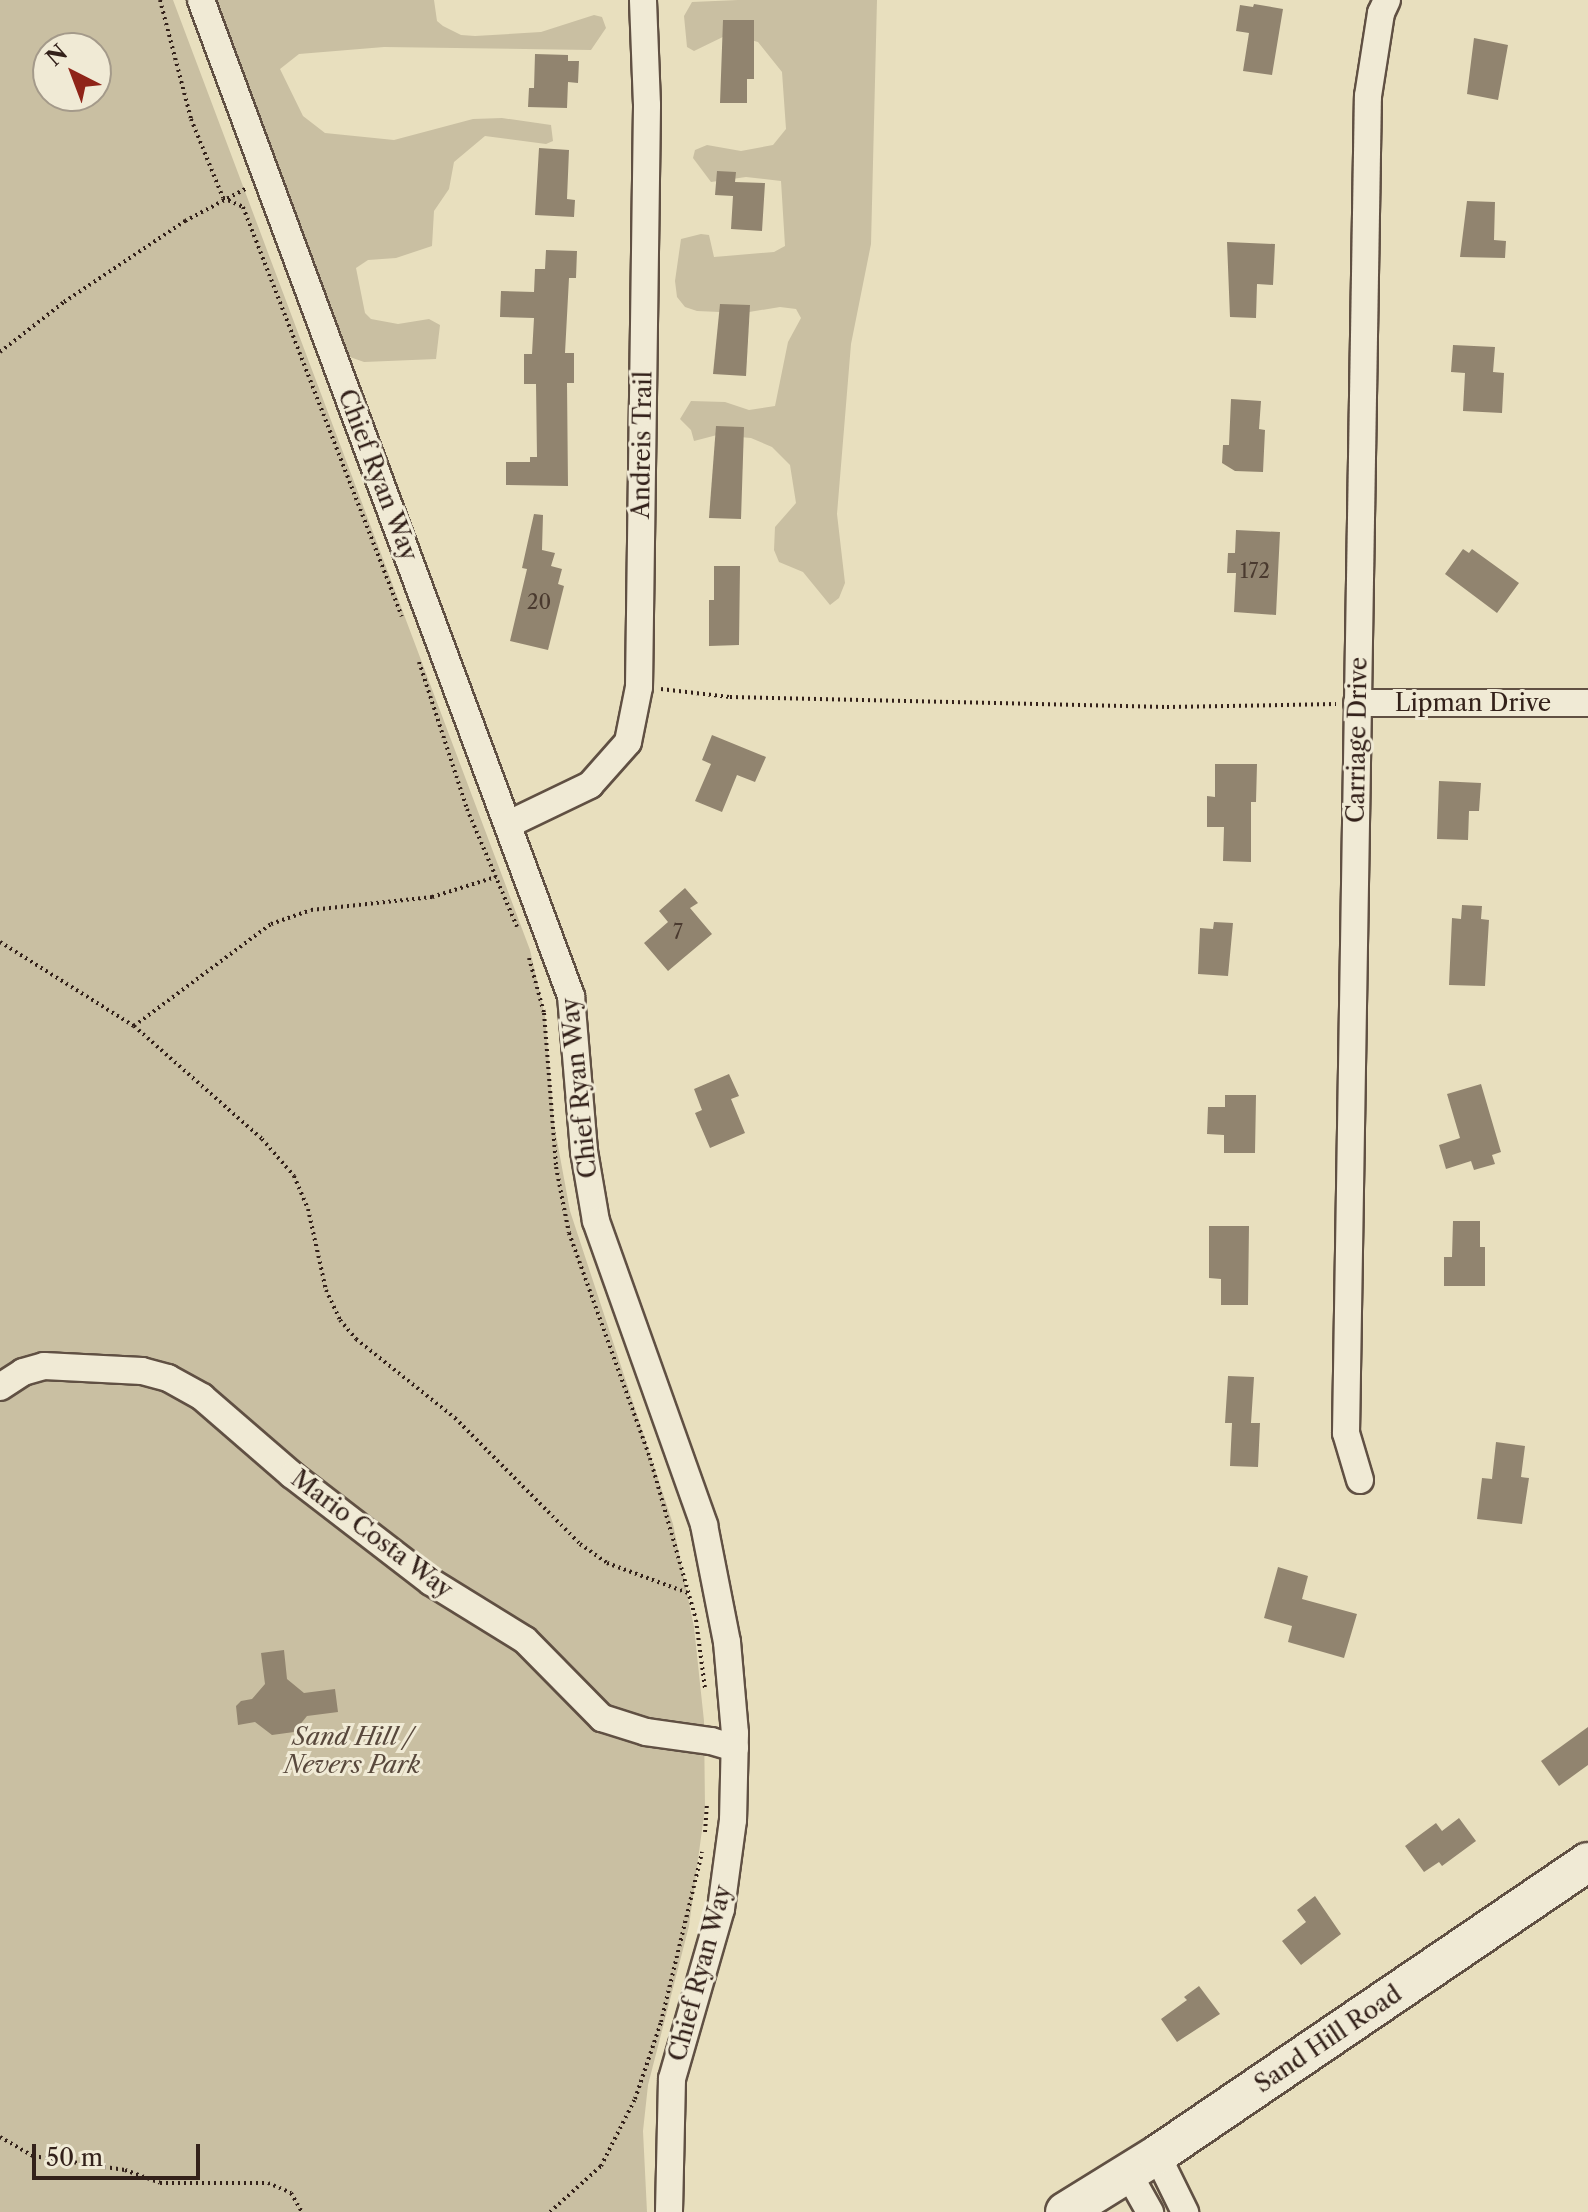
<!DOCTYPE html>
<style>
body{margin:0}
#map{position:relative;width:1588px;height:2212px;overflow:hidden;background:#e8dfbe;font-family:"Libre Caslon Text",serif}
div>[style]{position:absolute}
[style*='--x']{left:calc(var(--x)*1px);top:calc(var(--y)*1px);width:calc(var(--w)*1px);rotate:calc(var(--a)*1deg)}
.green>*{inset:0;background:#c9bfa2}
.building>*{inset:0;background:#91846f}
.path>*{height:4px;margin-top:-2px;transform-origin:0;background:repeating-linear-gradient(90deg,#33211a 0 2px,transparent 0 6px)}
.roads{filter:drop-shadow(2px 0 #605043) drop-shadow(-2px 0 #605043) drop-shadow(0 2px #605043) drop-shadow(0 -2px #605043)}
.street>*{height:26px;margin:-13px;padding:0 13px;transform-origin:13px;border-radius:13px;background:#f0ead5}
.secondary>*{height:38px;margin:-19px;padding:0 19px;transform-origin:19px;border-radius:19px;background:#f0ead5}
span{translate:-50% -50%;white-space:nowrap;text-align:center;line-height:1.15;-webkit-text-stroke:6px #f0ead5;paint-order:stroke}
.number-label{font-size:20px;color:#4a3a2f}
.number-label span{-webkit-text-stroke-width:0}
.street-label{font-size:24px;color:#33211a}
.park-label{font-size:24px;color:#58483c;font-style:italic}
.north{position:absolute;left:32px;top:32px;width:80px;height:80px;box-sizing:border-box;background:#f0ead5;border:2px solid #a49a8a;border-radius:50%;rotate:318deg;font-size:22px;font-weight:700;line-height:32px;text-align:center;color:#33211a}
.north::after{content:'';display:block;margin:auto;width:28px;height:36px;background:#8f2418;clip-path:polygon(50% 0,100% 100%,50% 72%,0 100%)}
.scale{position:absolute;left:32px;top:2144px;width:168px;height:36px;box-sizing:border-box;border:4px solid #33211a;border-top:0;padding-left:10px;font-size:24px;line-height:28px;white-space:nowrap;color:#33211a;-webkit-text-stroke:6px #f0ead5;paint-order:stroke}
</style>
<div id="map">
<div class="green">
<div style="clip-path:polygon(evenodd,0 0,173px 0,530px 950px,545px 1016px,554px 1124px,570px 1211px,673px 1524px,694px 1627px,704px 1721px,705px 1808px,689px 1926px,648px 2085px,643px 2131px,647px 2212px,0 2212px,0 0,48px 48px,96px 48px,96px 96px,48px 96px,48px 48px)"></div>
<div style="clip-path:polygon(198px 0,434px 0,437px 21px,443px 26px,461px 35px,475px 36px,541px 32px,594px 15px,602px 17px,606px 28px,591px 50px,384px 47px,299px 54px,280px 69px,303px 116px,325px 133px,394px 140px,473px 119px,502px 118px,551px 125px,553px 141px,546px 144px,485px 136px,454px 162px,449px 189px,434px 211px,432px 246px,396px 258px,368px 260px,356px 268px,365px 313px,371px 319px,398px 324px,429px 319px,440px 325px,436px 359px,364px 362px,350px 357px,267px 135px)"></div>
<div style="clip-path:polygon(738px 0,877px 0,871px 244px,851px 344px,837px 514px,845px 583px,839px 598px,830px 605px,803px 572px,779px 562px,774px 550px,775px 527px,796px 503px,790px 465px,772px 447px,751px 438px,717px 435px,694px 441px,691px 430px,680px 419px,691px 401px,725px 402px,749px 410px,775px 406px,788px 342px,801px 318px,796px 309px,780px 307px,743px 313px,697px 311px,685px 307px,677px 297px,675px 281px,681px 239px,701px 234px,709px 235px,714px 257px,774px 252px,785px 246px,781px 181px,746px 177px,711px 182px,693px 158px,695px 150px,707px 145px,741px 151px,773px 145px,786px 129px,782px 72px,758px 42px,729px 34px,694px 51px,687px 47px,684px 16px,692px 2px)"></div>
</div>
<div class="building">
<div style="clip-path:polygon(1254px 4px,1283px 9px,1272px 75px,1243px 71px,1249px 33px,1236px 31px,1240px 5px,1253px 7px)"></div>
<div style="clip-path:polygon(723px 20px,754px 20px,754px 79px,747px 79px,747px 103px,720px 103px)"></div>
<div style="clip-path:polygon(1474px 38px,1508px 45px,1498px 100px,1467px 94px)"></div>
<div style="clip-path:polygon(535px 54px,568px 55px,568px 61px,579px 61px,578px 83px,568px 82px,567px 108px,528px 107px,529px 88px,534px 88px)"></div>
<div style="clip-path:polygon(539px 148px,569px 150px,567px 199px,575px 200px,574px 217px,535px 215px)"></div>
<div style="clip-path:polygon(717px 171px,736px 172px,735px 182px,765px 183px,762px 231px,731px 229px,733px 196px,715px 195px)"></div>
<div style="clip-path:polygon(1467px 201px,1495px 202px,1494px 240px,1506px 241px,1505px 258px,1460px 257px)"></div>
<div style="clip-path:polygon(1227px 242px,1275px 244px,1273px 285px,1257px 284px,1256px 318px,1230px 317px)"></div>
<div style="clip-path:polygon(546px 250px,577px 251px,576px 278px,569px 278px,565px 353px,574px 353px,574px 383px,567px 383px,568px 486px,506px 485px,506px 462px,530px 462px,530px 457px,537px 457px,536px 384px,524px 384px,524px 354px,532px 354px,534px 318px,500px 317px,501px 291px,534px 292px,535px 269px,545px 269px)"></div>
<div style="clip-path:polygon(720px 304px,750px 305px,746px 376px,713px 374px)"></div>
<div style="clip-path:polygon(1453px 345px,1495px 347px,1493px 372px,1504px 373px,1502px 413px,1463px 411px,1465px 373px,1451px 372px)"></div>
<div style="clip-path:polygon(1231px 399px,1261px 401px,1259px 429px,1265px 430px,1263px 472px,1235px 471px,1222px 463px,1223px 445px,1229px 445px)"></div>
<div style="clip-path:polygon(716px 426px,744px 427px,741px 519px,709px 518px)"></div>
<div style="clip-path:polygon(534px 514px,543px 515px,542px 550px,555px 553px,551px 566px,562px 569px,558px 584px,564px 586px,548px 650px,510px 641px,527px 569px,522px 568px)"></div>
<div style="clip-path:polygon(1236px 530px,1280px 532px,1276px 615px,1234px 612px,1236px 573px,1227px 573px,1228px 553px,1235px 553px)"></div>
<div style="clip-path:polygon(1463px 549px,1469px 553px,1472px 549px,1519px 583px,1497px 613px,1445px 574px)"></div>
<div style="clip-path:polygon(714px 566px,740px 566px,739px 645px,709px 646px,709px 600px,714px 600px)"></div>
<div style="clip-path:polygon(712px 735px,766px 757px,755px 782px,737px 775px,722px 812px,695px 801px,711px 764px,702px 760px)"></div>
<div style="clip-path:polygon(1215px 764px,1257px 764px,1256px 802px,1251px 802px,1251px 862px,1223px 861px,1224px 827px,1207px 827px,1207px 796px,1215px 797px)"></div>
<div style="clip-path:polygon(1439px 781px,1481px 783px,1479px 811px,1469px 811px,1468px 840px,1437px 839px)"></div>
<div style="clip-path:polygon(685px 888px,698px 903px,690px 908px,712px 934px,668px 971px,644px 943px,668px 922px,659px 911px)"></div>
<div style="clip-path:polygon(1462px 905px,1482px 906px,1481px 919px,1489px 920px,1485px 986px,1449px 985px,1452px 918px,1461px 919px)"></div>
<div style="clip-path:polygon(1214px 922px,1233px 923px,1228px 976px,1198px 974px,1200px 928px,1213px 929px)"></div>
<div style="clip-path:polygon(729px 1074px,739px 1096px,731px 1099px,745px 1133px,710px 1148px,695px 1113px,702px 1110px,694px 1089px)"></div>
<div style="clip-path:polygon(1481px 1084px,1501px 1152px,1492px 1155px,1495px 1164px,1474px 1170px,1471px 1161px,1446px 1169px,1439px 1145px,1460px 1138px,1447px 1094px)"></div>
<div style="clip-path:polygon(1225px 1095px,1256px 1095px,1255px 1153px,1224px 1153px,1224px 1135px,1207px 1134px,1208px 1107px,1225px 1107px)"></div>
<div style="clip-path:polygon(1453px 1221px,1480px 1221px,1480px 1247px,1485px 1247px,1485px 1286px,1444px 1286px,1444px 1257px,1452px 1257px)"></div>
<div style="clip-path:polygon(1209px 1226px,1249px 1226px,1248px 1305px,1221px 1305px,1221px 1279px,1209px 1278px)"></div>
<div style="clip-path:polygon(1228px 1376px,1254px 1377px,1251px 1423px,1260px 1423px,1258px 1467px,1230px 1466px,1232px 1423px,1225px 1423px)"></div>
<div style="clip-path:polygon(1496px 1442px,1525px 1446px,1521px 1477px,1529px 1478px,1522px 1524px,1477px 1519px,1482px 1478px,1492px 1479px)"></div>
<div style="clip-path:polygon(1278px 1567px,1308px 1576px,1302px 1599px,1357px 1614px,1344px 1658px,1288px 1642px,1292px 1626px,1264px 1618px)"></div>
<div style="clip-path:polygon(284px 1650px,287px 1679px,304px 1693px,335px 1689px,338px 1712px,307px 1716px,294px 1732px,272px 1735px,255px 1722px,238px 1725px,236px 1706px,241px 1701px,252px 1699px,265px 1684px,261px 1653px)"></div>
<div style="clip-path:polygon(1588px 1727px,1588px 1765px,1559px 1786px,1541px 1761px)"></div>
<div style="clip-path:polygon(1459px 1818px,1476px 1841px,1442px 1866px,1439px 1862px,1424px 1872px,1405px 1846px,1436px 1823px,1442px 1831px)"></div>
<div style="clip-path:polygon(1315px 1896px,1341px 1934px,1301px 1965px,1282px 1941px,1306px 1922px,1297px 1910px)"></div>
<div style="clip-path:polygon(1199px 1986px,1220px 2014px,1177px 2042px,1161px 2019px,1187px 2000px,1184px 1997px)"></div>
</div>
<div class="path">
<div style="--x:160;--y:0;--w:123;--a:75.4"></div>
<div style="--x:191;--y:119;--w:85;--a:67.9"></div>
<div style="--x:223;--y:198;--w:22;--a:24"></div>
<div style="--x:243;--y:207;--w:439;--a:68.8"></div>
<div style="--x:0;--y:352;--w:81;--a:-38"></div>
<div style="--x:64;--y:302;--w:146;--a:-33.8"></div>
<div style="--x:185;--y:221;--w:70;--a:-28"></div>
<div style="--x:419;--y:662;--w:155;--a:71.9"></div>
<div style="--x:467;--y:809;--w:128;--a:67"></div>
<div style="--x:661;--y:689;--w:69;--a:6.6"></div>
<div style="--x:730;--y:697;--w:437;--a:1.3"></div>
<div style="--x:1167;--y:707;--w:169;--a:-1"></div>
<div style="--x:0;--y:942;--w:158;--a:32.1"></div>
<div style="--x:134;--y:1026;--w:171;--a:41.4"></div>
<div style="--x:262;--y:1139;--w:49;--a:49.1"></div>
<div style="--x:294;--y:1176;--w:36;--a:67"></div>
<div style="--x:308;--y:1209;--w:83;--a:77.5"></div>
<div style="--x:326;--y:1290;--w:33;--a:65"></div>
<div style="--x:340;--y:1320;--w:25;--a:50"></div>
<div style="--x:356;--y:1339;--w:127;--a:38.6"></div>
<div style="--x:455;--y:1418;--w:177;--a:45.2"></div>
<div style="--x:580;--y:1544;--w:33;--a:35"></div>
<div style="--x:607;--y:1563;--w:86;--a:20.3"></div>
<div style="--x:529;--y:958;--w:57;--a:74.7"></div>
<div style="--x:544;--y:1013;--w:154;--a:85.5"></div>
<div style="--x:556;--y:1167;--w:67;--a:78.9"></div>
<div style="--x:569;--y:1233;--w:239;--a:70.2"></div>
<div style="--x:650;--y:1458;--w:168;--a:74.1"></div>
<div style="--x:696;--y:1620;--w:69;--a:82.5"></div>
<div style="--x:134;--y:1026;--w:171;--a:-36.7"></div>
<div style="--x:271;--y:924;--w:42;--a:-19.3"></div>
<div style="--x:311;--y:910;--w:122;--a:-6.1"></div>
<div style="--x:432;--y:897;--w:67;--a:-17.4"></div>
<div style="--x:705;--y:1832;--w:28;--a:-86"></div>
<div style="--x:0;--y:2137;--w:38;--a:30"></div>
<div style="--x:33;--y:2156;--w:93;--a:8.7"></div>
<div style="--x:125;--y:2170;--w:37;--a:20"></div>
<div style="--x:160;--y:2183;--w:108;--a:0"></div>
<div style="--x:268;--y:2183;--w:25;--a:23"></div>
<div style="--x:291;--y:2193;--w:22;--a:60"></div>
<div style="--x:550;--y:2212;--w:69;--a:-42"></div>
<div style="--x:601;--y:2166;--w:75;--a:-63.1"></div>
<div style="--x:635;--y:2099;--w:81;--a:-71.3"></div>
<div style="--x:661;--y:2022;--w:175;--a:-76.4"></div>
</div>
<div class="roads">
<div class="street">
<div style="--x:201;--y:0;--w:1063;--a:69.62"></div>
<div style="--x:571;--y:996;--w:156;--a:85.2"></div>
<div style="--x:584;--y:1151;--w:71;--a:80.3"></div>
<div style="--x:596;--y:1221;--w:323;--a:70.4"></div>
<div style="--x:704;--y:1525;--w:119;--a:78.9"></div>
<div style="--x:727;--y:1642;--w:91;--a:85"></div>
<div style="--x:735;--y:1733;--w:87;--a:91.3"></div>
<div style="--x:733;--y:1820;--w:90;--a:97.7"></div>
<div style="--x:721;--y:1909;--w:177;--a:106.1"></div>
<div style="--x:672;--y:2079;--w:133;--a:91.3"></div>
<div style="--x:1357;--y:703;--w:231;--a:0"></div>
<div style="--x:509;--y:824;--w:90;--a:-25.7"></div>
<div style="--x:590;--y:785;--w:57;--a:-48.5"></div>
<div style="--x:628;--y:742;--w:56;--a:-78.7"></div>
<div style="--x:639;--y:687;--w:582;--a:-89.21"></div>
<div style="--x:647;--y:105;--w:105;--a:-92.2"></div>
<div style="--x:0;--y:1387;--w:27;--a:-33"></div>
<div style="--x:23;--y:1372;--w:22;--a:-16"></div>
<div style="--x:44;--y:1366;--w:98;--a:2.9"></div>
<div style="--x:142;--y:1371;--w:27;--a:15"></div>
<div style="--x:168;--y:1378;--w:39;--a:29"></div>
<div style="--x:202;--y:1397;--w:119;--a:40.9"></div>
<div style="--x:292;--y:1475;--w:175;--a:37.6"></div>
<div style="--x:431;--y:1582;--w:110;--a:31.7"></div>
<div style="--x:525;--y:1640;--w:110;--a:45.4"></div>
<div style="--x:602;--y:1718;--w:46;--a:17.7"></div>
<div style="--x:646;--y:1732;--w:66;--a:7.9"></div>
<div style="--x:711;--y:1741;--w:25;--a:16"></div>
<div style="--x:1360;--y:1480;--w:49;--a:-106.6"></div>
<div style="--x:1346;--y:1433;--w:1337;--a:-89.06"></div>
<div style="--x:1368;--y:96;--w:84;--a:-81.1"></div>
<div style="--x:1381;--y:13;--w:14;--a:-65"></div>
<div style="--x:1157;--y:2155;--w:64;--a:63.8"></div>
<div style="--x:1128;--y:2173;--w:45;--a:60.6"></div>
</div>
<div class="secondary">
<div style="--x:1065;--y:2212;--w:108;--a:-31.8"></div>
<div style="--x:1157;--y:2155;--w:521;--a:-34.21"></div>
</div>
</div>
<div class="number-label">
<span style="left:1255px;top:571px">172</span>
<span style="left:539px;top:602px">20</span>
<span style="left:678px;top:932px">7</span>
</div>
<div class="street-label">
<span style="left:642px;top:445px;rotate:-89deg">Andreis Trail</span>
<span style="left:378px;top:475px;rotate:69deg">Chief Ryan Way</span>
<span style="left:1473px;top:703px">Lipman Drive</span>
<span style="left:1357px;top:740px;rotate:-89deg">Carriage Drive</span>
<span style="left:579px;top:1088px;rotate:-96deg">Chief Ryan Way</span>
<span style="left:372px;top:1534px;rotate:37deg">Mario Costa Way</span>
<span style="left:700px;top:1973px;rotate:-75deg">Chief Ryan Way</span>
<span style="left:1328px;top:2039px;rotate:-34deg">Sand Hill Road</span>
</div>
<div class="park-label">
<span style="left:352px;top:1751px">Sand Hill /<br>Nevers Park</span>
</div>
<div class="north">N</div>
<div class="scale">50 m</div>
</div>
